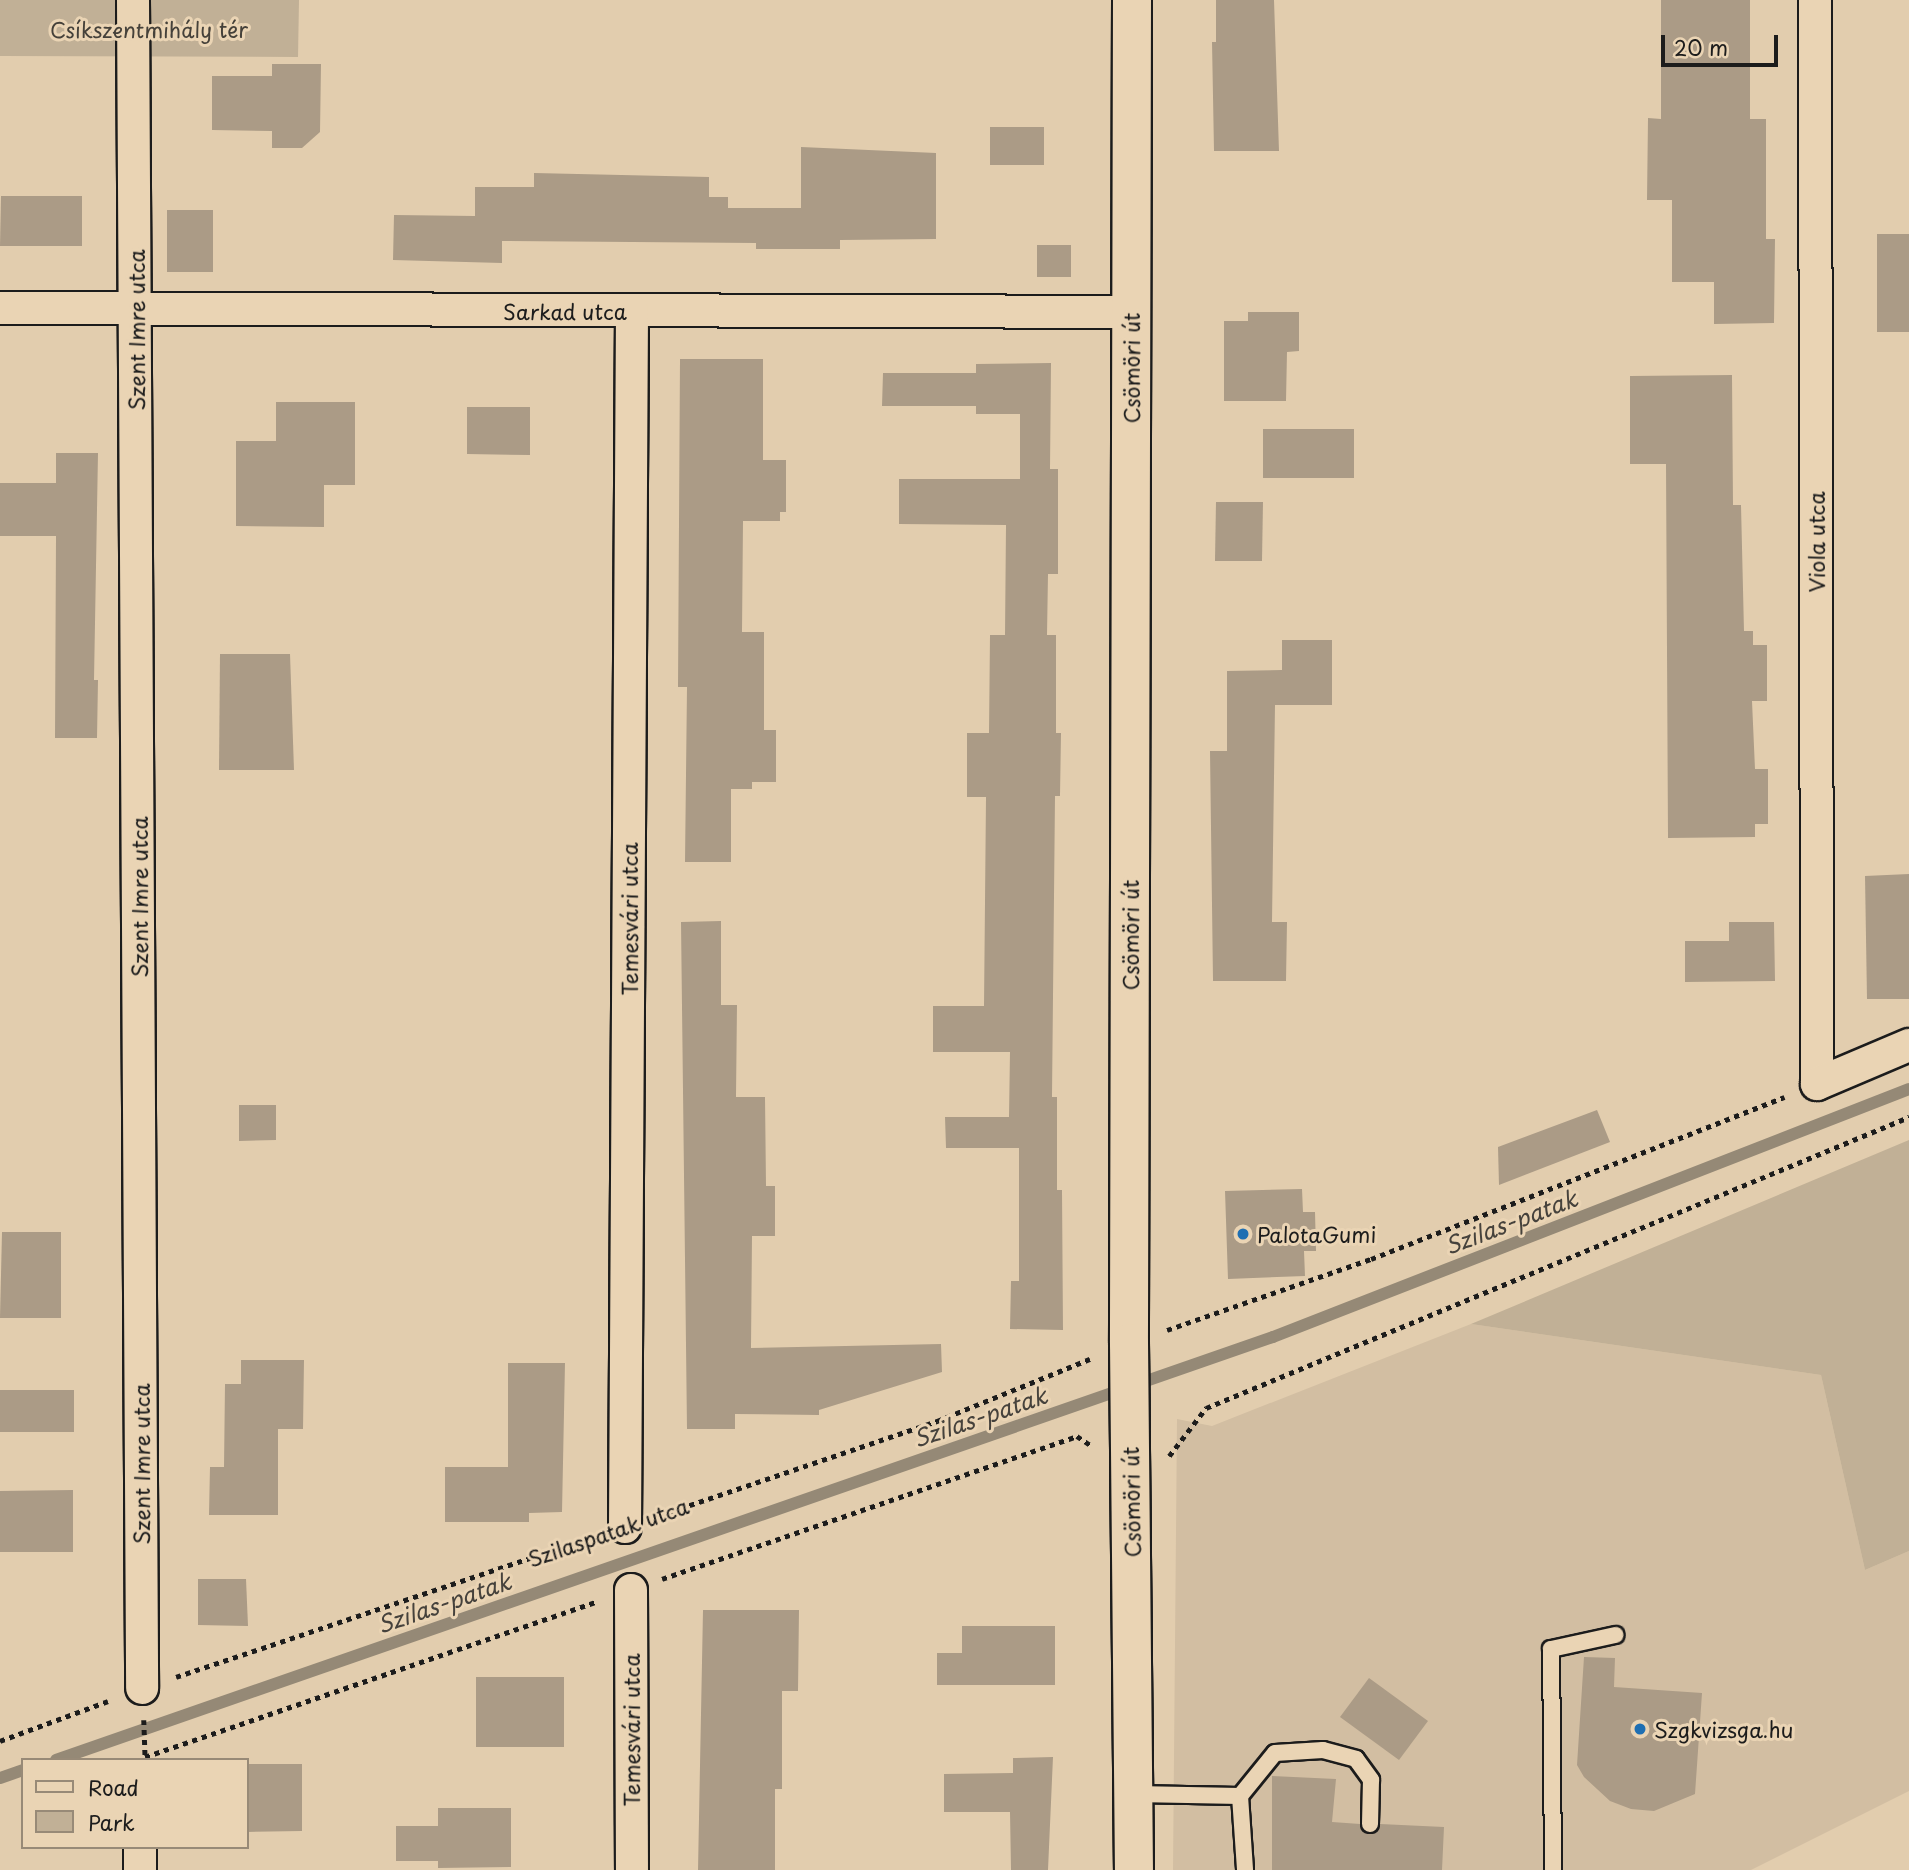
<!DOCTYPE html>
<meta charset="utf-8">
<style>
body{margin:0}
#map{position:relative;width:1909px;height:1870px;overflow:hidden;background:#e2cdae;font-family:"Playpen Sans",sans-serif}
div>[style]{position:absolute}
[style*='--x']{left:calc(var(--x)*1px);top:calc(var(--y)*1px);width:calc(var(--w)*1px);rotate:calc(var(--a)*1deg)}
.built>*{inset:0;background:#d2bea2}
.green>*{inset:0;background:#c1b096}
.stream>*{height:12px;margin:-6px;padding:0 6px;transform-origin:6px;border-radius:6px;background:#958976}
.building>*{inset:0;background:#ab9b86}
.path>*{height:4.5px;margin-top:-2.25px;transform-origin:0;background:repeating-linear-gradient(90deg,#1c1c1c 0 5px,transparent 0 10px)}
.roads{filter:drop-shadow(2px 0 #1c1c1c) drop-shadow(-2px 0 #1c1c1c) drop-shadow(0 2px #1c1c1c) drop-shadow(0 -2px #1c1c1c)}
.lane>*{height:16px;margin:-8px;padding:0 8px;transform-origin:8px;border-radius:8px;background:#ead4b4}
.street>*{height:32px;margin:-16px;padding:0 16px;transform-origin:16px;border-radius:16px;background:#ead4b4}
.secondary>*{height:38px;margin:-19px;padding:0 19px;transform-origin:19px;border-radius:19px;background:#ead4b4}
.dots>*{width:19px;height:19px;translate:-50% -50%;box-sizing:border-box;border:4px solid #ead4b4;border-radius:50%}
span{translate:-50% -50%;white-space:nowrap;text-align:center;line-height:1.15;-webkit-text-stroke:6px #ead4b4;paint-order:stroke}
.park-label{font-size:21px;color:#45413a}
.street-label{font-size:21px;color:#1c1c1c}
.poi-label{font-size:21px;color:#1c1c1c}
.left{translate:0 -50%;text-align:left}
.water-label{font-size:23px;color:#46423c;font-style:italic}
.legend{position:absolute;left:21px;top:1758px;width:228px;height:91px;box-sizing:border-box;background:#ead4b4;border:2px solid #988a77;margin:0;padding:9px 12px;list-style:none;font-size:21px;color:#1c1c1c}
.legend li{display:flex;align-items:center;gap:14px;height:35px}
.legend b{width:35px;border:2px solid #988a77}
.scale{position:absolute;left:1661px;top:35px;width:117px;height:32px;box-sizing:border-box;border:4px solid #1c1c1c;border-top:0;padding-left:9px;font-size:21px;line-height:24px;white-space:nowrap;color:#1c1c1c;-webkit-text-stroke:5px #ead4b4;paint-order:stroke}
</style>
<div id="map">
<div class="built">
<div style="clip-path:polygon(1471px 1324px,1821px 1375px,1865px 1570px,1909px 1551px,1909px 1791px,1751px 1870px,1173px 1870px,1177px 1419px,1212px 1426px)"></div>
</div>
<div class="green">
<div style="clip-path:polygon(0 0,299px 0,298px 57px,0 56px)"></div>
<div style="clip-path:polygon(1909px 1140px,1909px 1551px,1865px 1570px,1821px 1375px,1471px 1324px)"></div>
</div>
<div class="stream">
<div style="--x:56;--y:1760;--w:1288;--a:-19.17"></div>
<div style="--x:1273;--y:1337;--w:683;--a:-21.3"></div>
<div style="--x:0;--y:1778;--w:24;--a:-19"></div>
</div>
<div class="building">
<div style="clip-path:polygon(1216px 0,1274px 0,1279px 151px,1214px 151px,1212px 42px,1216px 42px)"></div>
<div style="clip-path:polygon(1661px 0,1750px 0,1750px 119px,1766px 119px,1766px 239px,1775px 239px,1774px 323px,1714px 324px,1714px 282px,1672px 282px,1672px 200px,1647px 200px,1648px 118px,1661px 119px)"></div>
<div style="clip-path:polygon(272px 64px,321px 64px,320px 132px,302px 148px,272px 148px,272px 131px,212px 130px,212px 76px,272px 76px)"></div>
<div style="clip-path:polygon(990px 127px,1044px 127px,1044px 165px,990px 165px)"></div>
<div style="clip-path:polygon(801px 147px,936px 153px,936px 239px,840px 240px,840px 249px,756px 249px,756px 243px,502px 241px,502px 263px,393px 260px,394px 215px,475px 216px,475px 187px,534px 187px,534px 173px,709px 177px,709px 197px,728px 197px,728px 208px,801px 208px)"></div>
<div style="clip-path:polygon(1px 196px,82px 196px,82px 246px,0 246px)"></div>
<div style="clip-path:polygon(167px 210px,213px 210px,213px 272px,167px 272px)"></div>
<div style="clip-path:polygon(1877px 234px,1909px 234px,1909px 332px,1877px 332px)"></div>
<div style="clip-path:polygon(1037px 245px,1071px 245px,1071px 277px,1037px 277px)"></div>
<div style="clip-path:polygon(1248px 312px,1299px 312px,1299px 351px,1287px 352px,1286px 401px,1224px 401px,1224px 321px,1248px 321px)"></div>
<div style="clip-path:polygon(680px 359px,763px 359px,763px 460px,786px 460px,786px 512px,780px 512px,780px 521px,743px 521px,742px 632px,764px 632px,764px 730px,776px 730px,776px 782px,752px 782px,752px 789px,731px 789px,731px 862px,685px 862px,687px 687px,678px 687px)"></div>
<div style="clip-path:polygon(1051px 363px,1050px 469px,1058px 469px,1058px 574px,1048px 574px,1047px 635px,1056px 635px,1056px 733px,1061px 733px,1060px 796px,1055px 796px,1052px 1097px,1057px 1097px,1057px 1190px,1062px 1190px,1063px 1330px,1010px 1329px,1011px 1281px,1019px 1281px,1019px 1148px,946px 1148px,945px 1117px,1009px 1117px,1010px 1052px,933px 1052px,933px 1006px,984px 1006px,986px 797px,967px 797px,967px 733px,989px 733px,990px 635px,1005px 635px,1006px 525px,899px 524px,899px 479px,1020px 479px,1020px 414px,976px 414px,976px 406px,882px 406px,883px 373px,976px 373px,976px 364px)"></div>
<div style="clip-path:polygon(1732px 375px,1733px 505px,1741px 505px,1744px 631px,1753px 631px,1753px 645px,1767px 645px,1767px 701px,1752px 701px,1755px 769px,1768px 769px,1768px 824px,1755px 824px,1755px 837px,1668px 838px,1666px 464px,1630px 464px,1630px 376px)"></div>
<div style="clip-path:polygon(276px 402px,355px 402px,355px 485px,324px 485px,324px 527px,236px 526px,236px 441px,276px 441px)"></div>
<div style="clip-path:polygon(467px 407px,530px 407px,530px 455px,467px 454px)"></div>
<div style="clip-path:polygon(1263px 429px,1354px 429px,1354px 478px,1263px 478px)"></div>
<div style="clip-path:polygon(56px 453px,98px 453px,94px 680px,98px 680px,97px 738px,55px 738px,56px 536px,0 536px,0 483px,56px 483px)"></div>
<div style="clip-path:polygon(1216px 502px,1263px 502px,1262px 561px,1215px 561px)"></div>
<div style="clip-path:polygon(1282px 640px,1332px 640px,1332px 705px,1275px 705px,1272px 922px,1287px 922px,1286px 981px,1213px 981px,1210px 751px,1227px 751px,1227px 671px,1282px 670px)"></div>
<div style="clip-path:polygon(220px 654px,290px 654px,294px 770px,219px 770px)"></div>
<div style="clip-path:polygon(1909px 874px,1909px 999px,1867px 999px,1865px 876px)"></div>
<div style="clip-path:polygon(721px 921px,721px 1005px,737px 1005px,736px 1097px,765px 1097px,766px 1186px,775px 1186px,775px 1236px,752px 1236px,751px 1348px,941px 1344px,942px 1372px,819px 1410px,819px 1415px,735px 1414px,735px 1429px,687px 1429px,681px 922px)"></div>
<div style="clip-path:polygon(1729px 922px,1774px 922px,1775px 981px,1685px 982px,1685px 941px,1729px 941px)"></div>
<div style="clip-path:polygon(239px 1105px,276px 1105px,276px 1140px,239px 1141px)"></div>
<div style="clip-path:polygon(1597px 1110px,1610px 1142px,1499px 1185px,1498px 1147px)"></div>
<div style="clip-path:polygon(1302px 1189px,1303px 1212px,1315px 1212px,1316px 1251px,1304px 1251px,1305px 1276px,1228px 1279px,1225px 1191px)"></div>
<div style="clip-path:polygon(2px 1232px,61px 1232px,61px 1318px,0 1318px)"></div>
<div style="clip-path:polygon(241px 1360px,304px 1360px,303px 1429px,278px 1429px,278px 1515px,209px 1515px,210px 1467px,224px 1467px,225px 1384px,241px 1384px)"></div>
<div style="clip-path:polygon(508px 1363px,565px 1363px,562px 1512px,529px 1513px,529px 1522px,445px 1522px,445px 1467px,508px 1467px)"></div>
<div style="clip-path:polygon(0 1390px,74px 1390px,74px 1432px,0 1432px)"></div>
<div style="clip-path:polygon(73px 1490px,73px 1552px,0 1552px,0 1491px)"></div>
<div style="clip-path:polygon(198px 1579px,246px 1579px,248px 1626px,198px 1625px)"></div>
<div style="clip-path:polygon(703px 1610px,799px 1610px,798px 1691px,782px 1691px,782px 1789px,775px 1789px,775px 1870px,698px 1870px)"></div>
<div style="clip-path:polygon(962px 1626px,1055px 1626px,1055px 1685px,937px 1685px,937px 1653px,962px 1653px)"></div>
<div style="clip-path:polygon(1584px 1657px,1615px 1658px,1614px 1687px,1702px 1693px,1695px 1794px,1654px 1811px,1631px 1809px,1610px 1801px,1584px 1777px,1577px 1765px)"></div>
<div style="clip-path:polygon(476px 1677px,564px 1677px,564px 1747px,476px 1747px)"></div>
<div style="clip-path:polygon(1369px 1678px,1428px 1721px,1399px 1760px,1340px 1717px)"></div>
<div style="clip-path:polygon(1053px 1757px,1048px 1870px,1011px 1870px,1010px 1812px,944px 1812px,944px 1774px,1013px 1773px,1013px 1758px)"></div>
<div style="clip-path:polygon(247px 1764px,302px 1764px,302px 1831px,247px 1832px)"></div>
<div style="clip-path:polygon(1272px 1776px,1336px 1779px,1332px 1822px,1360px 1824px,1365px 1833px,1376px 1833px,1380px 1824px,1444px 1827px,1442px 1870px,1272px 1870px)"></div>
<div style="clip-path:polygon(438px 1808px,511px 1808px,511px 1867px,438px 1868px,438px 1861px,396px 1861px,396px 1826px,438px 1826px)"></div>
</div>
<div class="path">
<div style="--x:1167;--y:1330;--w:216;--a:-19.2"></div>
<div style="--x:1371;--y:1259;--w:444;--a:-21.4"></div>
<div style="--x:1169;--y:1456;--w:61;--a:-52.4"></div>
<div style="--x:1206;--y:1408;--w:761;--a:-22.49"></div>
<div style="--x:661;--y:1515;--w:292;--a:-18.8"></div>
<div style="--x:937;--y:1421;--w:165;--a:-22.1"></div>
<div style="--x:662;--y:1579;--w:439;--a:-19"></div>
<div style="--x:1077;--y:1436;--w:18;--a:34"></div>
<div style="--x:176;--y:1677;--w:440;--a:-18.6"></div>
<div style="--x:144;--y:1720;--w:37;--a:88"></div>
<div style="--x:0;--y:1741;--w:115;--a:-20.3"></div>
<div style="--x:145;--y:1757;--w:476;--a:-19"></div>
</div>
<div class="roads">
<div class="lane">
<div style="--x:1135;--y:1794;--w:105;--a:1.1"></div>
<div style="--x:1240;--y:1796;--w:74;--a:86.1"></div>
<div style="--x:1240;--y:1796;--w:55;--a:-50.9"></div>
<div style="--x:1275;--y:1753;--w:48;--a:-3.6"></div>
<div style="--x:1323;--y:1750;--w:34;--a:15"></div>
<div style="--x:1356;--y:1759;--w:26;--a:54"></div>
<div style="--x:1371;--y:1780;--w:44;--a:91.3"></div>
<div style="--x:1553;--y:1870;--w:221;--a:-90.5"></div>
<div style="--x:1551;--y:1649;--w:66;--a:-12.3"></div>
</div>
<div class="street">
<div style="--x:133;--y:0;--w:1688;--a:89.69"></div>
<div style="--x:1815;--y:0;--w:1084;--a:89.89"></div>
<div style="--x:1817;--y:1084;--w:100;--a:-23"></div>
<div style="--x:0;--y:308;--w:1131;--a:0.2"></div>
<div style="--x:625;--y:1527;--w:1216;--a:-89.67"></div>
<div style="--x:631;--y:1590;--w:280;--a:89.8"></div>
<div style="--x:140;--y:1847;--w:23;--a:90"></div>
</div>
<div class="secondary">
<div style="--x:1132;--y:0;--w:1343;--a:90.13"></div>
<div style="--x:1129;--y:1343;--w:527;--a:89.46"></div>
</div>
</div>
<div class="dots">
<div style="left:1243px;top:1234px;background:#1f6fb2"></div>
<div style="left:1640px;top:1729px;background:#1f6fb2"></div>
</div>
<div class="park-label">
<span style="left:149px;top:29px">Csíkszentmihály tér</span>
</div>
<div class="street-label">
<span style="left:565px;top:311px">Sarkad utca</span>
<span style="left:136px;top:330px;rotate:-90deg">Szent Imre utca</span>
<span style="left:1131px;top:368px;rotate:-90deg">Csömöri út</span>
<span style="left:1816px;top:542px;rotate:-90deg">Viola utca</span>
<span style="left:139px;top:897px;rotate:-90deg">Szent Imre utca</span>
<span style="left:629px;top:919px;rotate:-90deg">Temesvári utca</span>
<span style="left:1130px;top:935px;rotate:-90deg">Csömöri út</span>
<span style="left:141px;top:1464px;rotate:-90deg">Szent Imre utca</span>
<span style="left:1131px;top:1502px;rotate:-91deg">Csömöri út</span>
<span style="left:608px;top:1532px;rotate:-19deg">Szilaspatak utca</span>
<span style="left:631px;top:1730px;rotate:-90deg">Temesvári utca</span>
</div>
<div class="poi-label">
<span class="left" style="left:1257px;top:1234px">PalotaGumi</span>
<span class="left" style="left:1654px;top:1729px">Szgkvizsga.hu</span>
</div>
<div class="water-label">
<span style="left:1511px;top:1222px;rotate:-21deg">Szilas-patak</span>
<span style="left:980px;top:1417px;rotate:-19deg">Szilas-patak</span>
<span style="left:444px;top:1603px;rotate:-19deg">Szilas-patak</span>
</div>
<ul class="legend">
<li><b style="height:9px;background:#ead4b4"></b>Road</li>
<li><b style="height:19px;background:#c1b096"></b>Park</li>
</ul>
<div class="scale">20 m</div>
</div>
